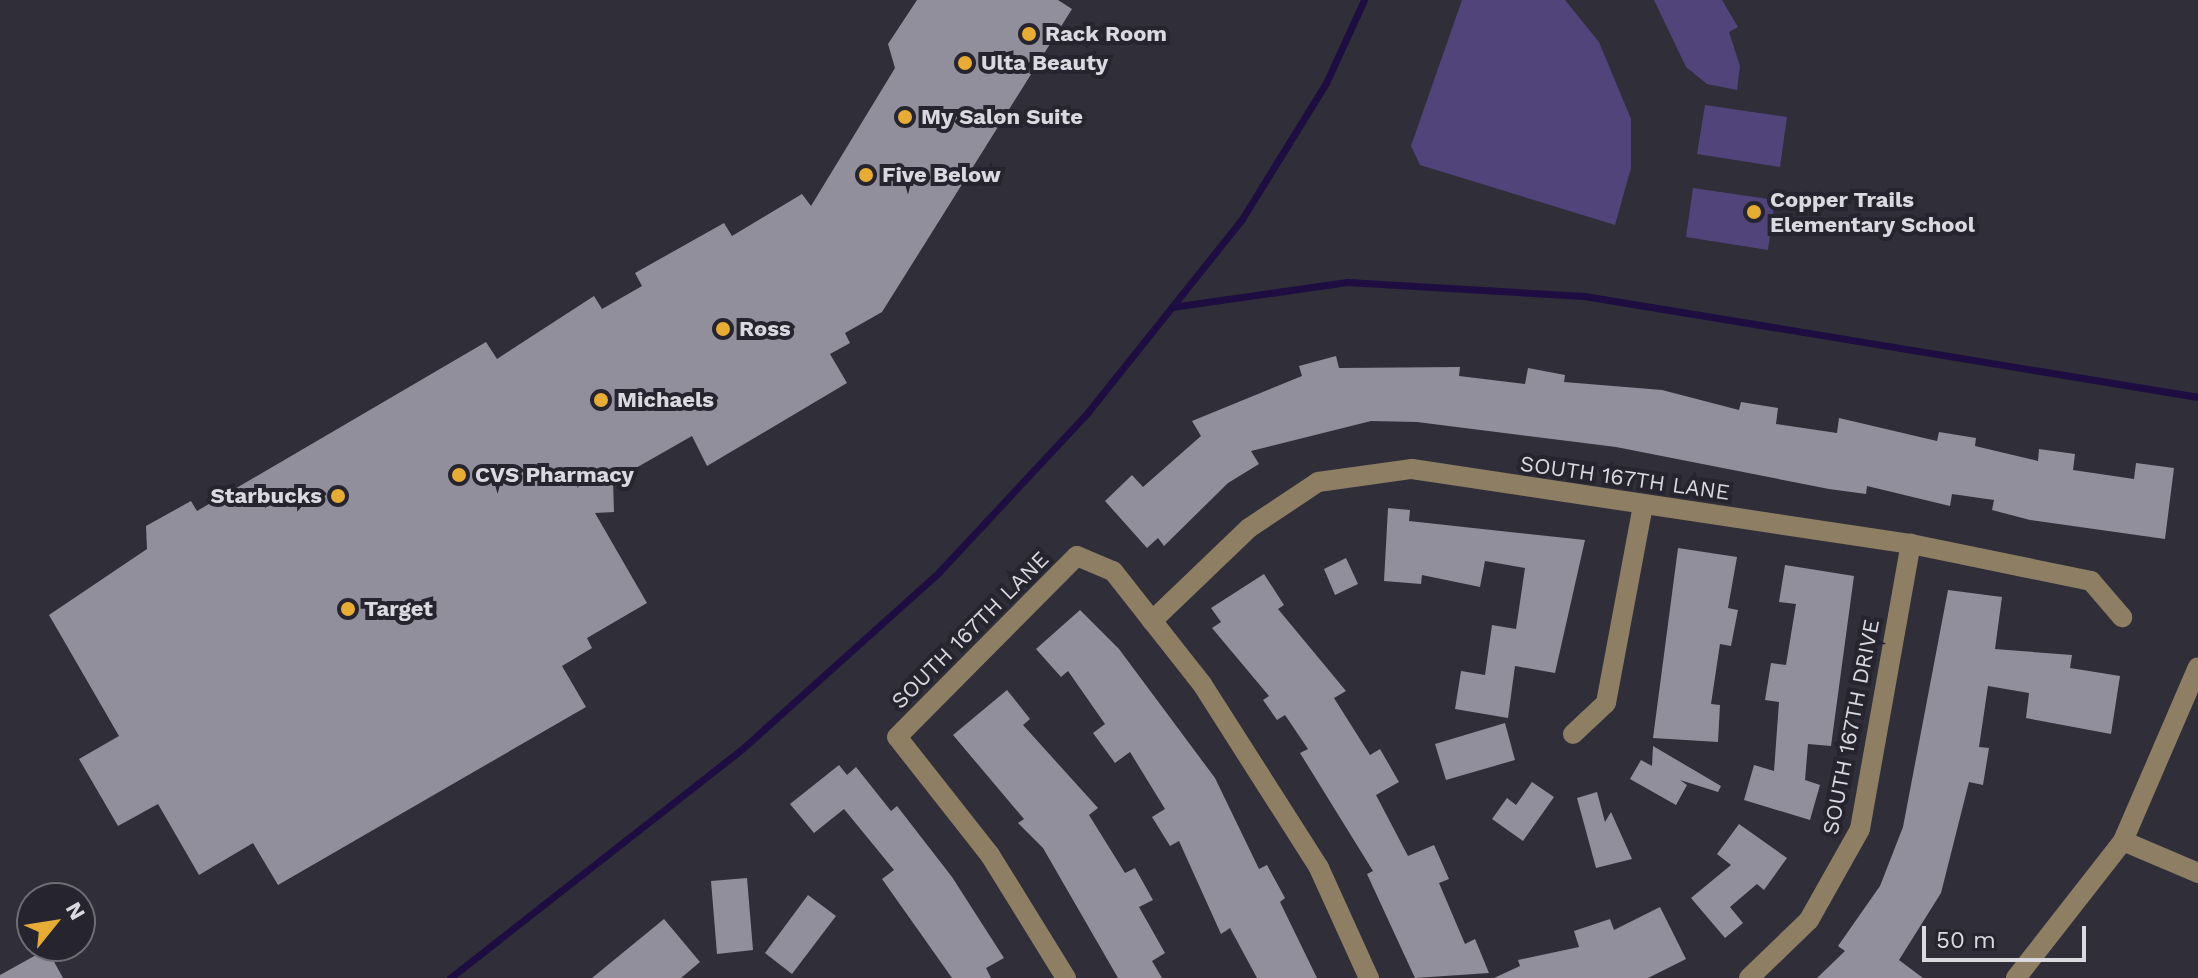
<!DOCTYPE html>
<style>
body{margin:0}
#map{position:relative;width:2198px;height:978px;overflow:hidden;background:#2f2e39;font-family:"Work Sans",sans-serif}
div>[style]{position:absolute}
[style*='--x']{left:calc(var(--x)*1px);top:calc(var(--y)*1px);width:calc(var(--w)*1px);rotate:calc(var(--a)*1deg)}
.green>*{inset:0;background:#50447b}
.stream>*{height:7px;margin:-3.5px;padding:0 3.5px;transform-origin:3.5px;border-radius:3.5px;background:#1e0d41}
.building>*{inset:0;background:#918f9c}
.minor>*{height:20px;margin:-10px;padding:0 10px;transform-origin:10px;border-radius:10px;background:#8d7e64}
.dots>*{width:22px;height:22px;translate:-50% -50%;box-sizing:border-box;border:4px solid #26242e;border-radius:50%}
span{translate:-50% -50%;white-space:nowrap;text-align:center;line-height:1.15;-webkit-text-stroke:8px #26242e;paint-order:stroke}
.poi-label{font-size:22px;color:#dad9e0;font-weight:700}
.left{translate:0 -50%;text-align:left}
.right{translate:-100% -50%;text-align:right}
.street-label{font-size:22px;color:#dad9e0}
.north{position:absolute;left:16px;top:882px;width:80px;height:80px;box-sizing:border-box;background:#26242e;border:2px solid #6e6c75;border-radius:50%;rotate:60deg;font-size:22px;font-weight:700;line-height:32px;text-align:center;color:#dad9e0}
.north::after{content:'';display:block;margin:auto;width:28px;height:36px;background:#e6ac36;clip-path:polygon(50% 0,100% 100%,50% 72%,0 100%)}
.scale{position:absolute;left:1922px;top:926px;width:164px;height:36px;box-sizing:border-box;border:4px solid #dad9e0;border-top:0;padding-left:10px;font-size:24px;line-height:28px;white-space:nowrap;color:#dad9e0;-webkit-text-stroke:6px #26242e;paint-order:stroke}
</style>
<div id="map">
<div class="green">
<div style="clip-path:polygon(1462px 0,1565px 0,1599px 42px,1631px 119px,1631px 168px,1615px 225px,1420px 165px,1411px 146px)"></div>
<div style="clip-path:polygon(1654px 0,1722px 0,1738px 27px,1729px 32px,1740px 66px,1737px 90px,1707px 84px,1686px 67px)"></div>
<div style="clip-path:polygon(1705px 105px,1787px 117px,1780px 167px,1697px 154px)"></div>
<div style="clip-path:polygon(1693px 188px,1775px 200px,1768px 250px,1686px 237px)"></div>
</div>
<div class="stream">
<div style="--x:1172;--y:307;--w:177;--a:-8.1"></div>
<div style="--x:1347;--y:282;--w:237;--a:3.4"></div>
<div style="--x:1584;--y:296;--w:622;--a:9.34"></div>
<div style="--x:450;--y:978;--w:371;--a:-38.1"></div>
<div style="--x:742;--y:749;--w:265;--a:-41.9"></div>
<div style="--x:939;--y:572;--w:219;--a:-47"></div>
<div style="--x:1088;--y:412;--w:247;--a:-51.4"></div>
<div style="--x:1242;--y:219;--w:160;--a:-58.3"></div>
<div style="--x:1326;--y:83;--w:91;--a:-65.4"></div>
</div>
<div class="building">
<div style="clip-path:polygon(917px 0,1058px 0,1072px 9px,882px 312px,845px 333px,850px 343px,830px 354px,847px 383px,707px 466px,692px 436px,613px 481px,614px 512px,595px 513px,647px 603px,587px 638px,592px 648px,562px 666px,586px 707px,278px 885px,253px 843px,199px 875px,158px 804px,118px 826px,79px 759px,119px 736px,49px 615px,147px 549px,146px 526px,191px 501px,197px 511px,486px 342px,497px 359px,594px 296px,602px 309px,642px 286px,635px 273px,724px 223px,732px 236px,802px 194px,811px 206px,895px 68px,888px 44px)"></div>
<div style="clip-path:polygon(1336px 356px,1339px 368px,1460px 367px,1459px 376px,1525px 384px,1528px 368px,1565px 375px,1564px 382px,1662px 390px,1739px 410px,1741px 402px,1778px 408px,1776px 424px,1837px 433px,1839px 418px,1937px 441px,1939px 432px,1976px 438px,1975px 446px,2038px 461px,2039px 449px,2075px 454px,2073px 470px,2134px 479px,2136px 463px,2174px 468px,2165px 539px,2030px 520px,1992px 510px,1994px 500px,1952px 494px,1950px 506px,1867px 486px,1866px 494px,1829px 489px,1616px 447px,1417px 422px,1371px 421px,1251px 451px,1259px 464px,1228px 483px,1164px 546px,1158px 538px,1147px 548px,1105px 501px,1132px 475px,1143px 487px,1201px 436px,1192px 421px,1302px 376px,1299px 366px)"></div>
<div style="clip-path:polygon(1388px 508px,1410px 510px,1409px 521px,1585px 540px,1555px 673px,1515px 666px,1508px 718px,1455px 709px,1461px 671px,1485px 675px,1492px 625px,1516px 629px,1525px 568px,1485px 561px,1480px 587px,1422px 575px,1421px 584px,1384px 581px)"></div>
<div style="clip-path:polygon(1678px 548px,1737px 557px,1728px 608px,1738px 610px,1731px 646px,1720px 644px,1711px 704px,1720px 705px,1718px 742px,1653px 738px)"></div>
<div style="clip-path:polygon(1346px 558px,1358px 584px,1335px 595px,1324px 569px)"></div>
<div style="clip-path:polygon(1785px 565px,1854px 576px,1831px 746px,1808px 744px,1805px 780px,1820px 785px,1810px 820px,1744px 800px,1754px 765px,1774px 771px,1779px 702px,1765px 700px,1771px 663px,1786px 665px,1796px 604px,1779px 602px)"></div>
<div style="clip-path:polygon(1264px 574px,1284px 605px,1278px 609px,1346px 691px,1334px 698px,1370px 755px,1380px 749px,1399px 782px,1376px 795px,1408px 856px,1434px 845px,1449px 879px,1439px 883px,1465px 944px,1475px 939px,1489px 973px,1415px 978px,1367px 874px,1373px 871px,1300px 753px,1308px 749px,1285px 715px,1277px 720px,1263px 700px,1269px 696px,1212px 628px,1221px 622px,1211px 608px)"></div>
<div style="clip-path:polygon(1948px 590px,2002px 597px,1995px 649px,2072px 655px,2070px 668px,2120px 676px,2111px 734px,2026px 718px,2029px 693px,1988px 686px,1979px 747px,1989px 748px,1983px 785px,1969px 782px,1941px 893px,1899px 960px,1923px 978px,1817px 978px,1845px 951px,1838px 946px,1880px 886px,1903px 827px)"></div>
<div style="clip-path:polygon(1080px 610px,1119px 649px,1215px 778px,1259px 869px,1267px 865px,1285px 898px,1280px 902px,1317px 978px,1257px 978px,1230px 928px,1221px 934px,1179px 841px,1170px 846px,1152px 817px,1165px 809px,1130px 752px,1115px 763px,1093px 733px,1105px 724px,1068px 671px,1061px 677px,1036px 649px)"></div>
<div style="clip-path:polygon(1007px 690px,1030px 719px,1023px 725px,1098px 808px,1089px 815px,1125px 873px,1135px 868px,1153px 900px,1139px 907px,1165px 953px,1152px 961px,1162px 978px,1118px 978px,1043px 848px,1018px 823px,1024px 819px,953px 735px)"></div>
<div style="clip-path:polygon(1505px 723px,1515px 760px,1446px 780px,1435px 744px)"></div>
<div style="clip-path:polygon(1653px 746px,1721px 786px,1718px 792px,1680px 780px,1687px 785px,1676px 805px,1630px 779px,1641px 760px,1652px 766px)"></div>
<div style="clip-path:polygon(839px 765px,847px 775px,856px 767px,891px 811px,897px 806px,952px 877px,1004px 958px,986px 968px,991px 978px,952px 978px,882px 879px,894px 870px,844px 809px,814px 833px,790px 804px)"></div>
<div style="clip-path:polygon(1532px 782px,1554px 797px,1523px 841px,1492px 819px,1507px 798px,1516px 805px)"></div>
<div style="clip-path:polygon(1597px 792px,1605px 822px,1611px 812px,1632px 859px,1596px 868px,1577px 798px)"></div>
<div style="clip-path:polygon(1739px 824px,1787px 858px,1764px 890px,1757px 884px,1730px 907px,1743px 923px,1725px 938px,1691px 898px,1731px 865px,1717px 854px)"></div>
<div style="clip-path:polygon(747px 878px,753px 950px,717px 954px,711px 881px)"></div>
<div style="clip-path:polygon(808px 895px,836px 916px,792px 974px,765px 953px)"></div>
<div style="clip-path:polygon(1660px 907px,1686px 959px,1648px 978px,1494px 978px,1520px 966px,1518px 960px,1579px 947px,1574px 931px,1610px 919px,1614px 930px)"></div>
<div style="clip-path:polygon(664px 919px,700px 962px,681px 978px,592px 978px)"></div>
<div style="clip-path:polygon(47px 949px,63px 978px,0 978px,0 975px)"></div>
</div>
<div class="minor">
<div style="--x:1152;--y:621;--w:134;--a:-43.8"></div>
<div style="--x:1249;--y:528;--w:83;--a:-33.7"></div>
<div style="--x:1318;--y:482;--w:95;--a:-7.9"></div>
<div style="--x:1412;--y:469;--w:505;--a:8.55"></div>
<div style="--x:1911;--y:544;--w:184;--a:11.6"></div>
<div style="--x:2091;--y:581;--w:48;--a:49.3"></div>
<div style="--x:1573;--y:734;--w:45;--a:-43.2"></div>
<div style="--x:1606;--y:703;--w:201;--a:-79.4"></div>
<div style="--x:2123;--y:841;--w:82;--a:23.1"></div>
<div style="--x:1066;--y:978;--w:145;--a:-121.7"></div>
<div style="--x:990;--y:855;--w:150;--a:-128.2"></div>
<div style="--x:897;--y:737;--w:255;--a:-45.2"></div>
<div style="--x:1077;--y:556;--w:39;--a:23"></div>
<div style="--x:1113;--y:571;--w:144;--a:51.8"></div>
<div style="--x:1202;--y:684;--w:218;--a:57.5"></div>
<div style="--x:1319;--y:868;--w:121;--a:65.6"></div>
<div style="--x:1749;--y:978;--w:83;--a:-44"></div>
<div style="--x:1809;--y:920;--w:104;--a:-60.7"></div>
<div style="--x:1860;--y:829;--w:290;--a:-79.9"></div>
<div style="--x:2016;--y:978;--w:174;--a:-52"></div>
<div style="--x:2123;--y:841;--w:189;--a:-66.7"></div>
</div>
<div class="dots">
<div style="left:1029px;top:34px;background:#e6ac36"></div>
<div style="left:965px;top:63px;background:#e6ac36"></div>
<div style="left:905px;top:117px;background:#e6ac36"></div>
<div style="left:866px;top:175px;background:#e6ac36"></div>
<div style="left:1754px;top:212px;background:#e6ac36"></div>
<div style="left:723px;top:329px;background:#e6ac36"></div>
<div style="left:601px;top:400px;background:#e6ac36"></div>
<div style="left:459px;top:475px;background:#e6ac36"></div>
<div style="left:338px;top:496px;background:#e6ac36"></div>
<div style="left:348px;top:609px;background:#e6ac36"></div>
</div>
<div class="poi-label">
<span class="left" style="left:1045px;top:34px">Rack Room</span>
<span class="left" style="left:981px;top:63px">Ulta Beauty</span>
<span class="left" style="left:921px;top:117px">My Salon Suite</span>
<span class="left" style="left:882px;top:175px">Five Below</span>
<span class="left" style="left:1770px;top:212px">Copper Trails<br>Elementary School</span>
<span class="left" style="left:739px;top:329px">Ross</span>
<span class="left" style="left:617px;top:400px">Michaels</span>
<span class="left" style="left:475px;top:475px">CVS Pharmacy</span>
<span class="right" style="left:322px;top:496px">Starbucks</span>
<span class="left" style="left:364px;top:609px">Target</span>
</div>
<div class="street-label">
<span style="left:1625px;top:478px;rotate:8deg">SOUTH 167TH LANE</span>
<span style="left:970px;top:630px;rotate:-45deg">SOUTH 167TH LANE</span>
<span style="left:1851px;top:727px;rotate:-79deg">SOUTH 167TH DRIVE</span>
</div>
<div class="north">N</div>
<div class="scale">50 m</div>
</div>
